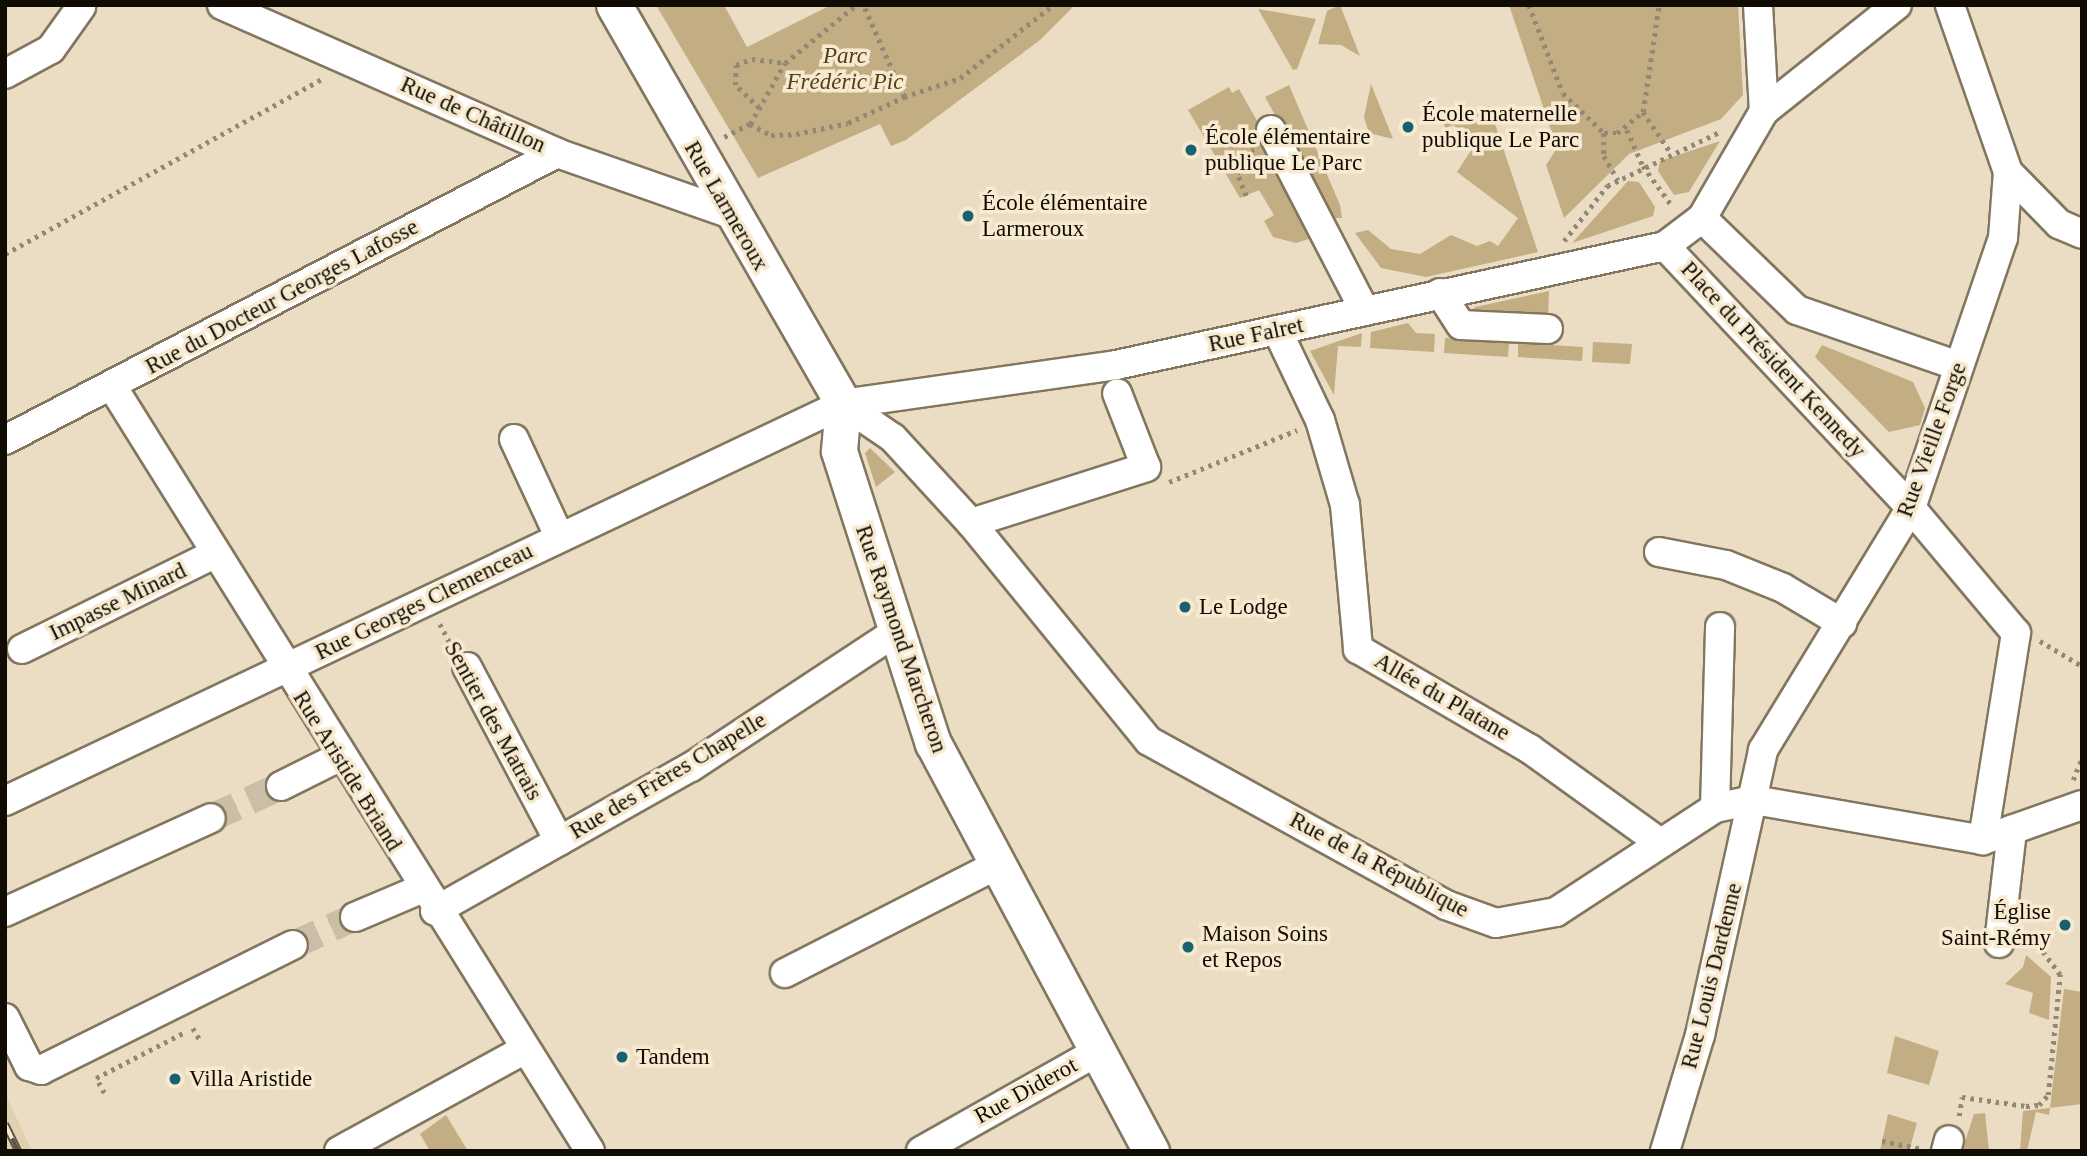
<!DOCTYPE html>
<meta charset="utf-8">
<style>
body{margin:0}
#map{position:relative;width:2087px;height:1156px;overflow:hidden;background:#ebddc3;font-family:Georgia,serif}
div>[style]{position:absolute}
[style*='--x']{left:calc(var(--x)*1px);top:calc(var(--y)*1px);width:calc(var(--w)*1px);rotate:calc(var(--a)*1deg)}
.built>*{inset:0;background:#e2d1b1}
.green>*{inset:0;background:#c3ae83}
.minor-tunnel>*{height:28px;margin-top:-14px;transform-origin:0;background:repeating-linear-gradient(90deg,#cabea6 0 28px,transparent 0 42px)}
.path>*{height:4.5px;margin-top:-2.25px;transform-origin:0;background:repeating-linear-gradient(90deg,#928875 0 3.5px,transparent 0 8.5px)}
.roads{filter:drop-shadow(2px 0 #82765f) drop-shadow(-2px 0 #82765f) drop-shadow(0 2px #82765f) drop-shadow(0 -2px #82765f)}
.minor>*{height:28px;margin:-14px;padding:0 14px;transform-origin:14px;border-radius:14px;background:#fff}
.major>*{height:35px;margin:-17.5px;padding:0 17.5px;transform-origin:17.5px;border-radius:17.5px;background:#fff}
.rail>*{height:8px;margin-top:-4px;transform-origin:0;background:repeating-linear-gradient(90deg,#f8ead0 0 16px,#5d5547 0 32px);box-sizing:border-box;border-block:2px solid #5d5547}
.dots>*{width:19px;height:19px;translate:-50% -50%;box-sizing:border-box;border:4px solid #f8ead0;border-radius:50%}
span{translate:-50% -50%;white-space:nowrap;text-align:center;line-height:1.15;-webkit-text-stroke:7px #f8ead0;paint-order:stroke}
.park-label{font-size:23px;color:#513f17;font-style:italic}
.poi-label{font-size:23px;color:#100c04}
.left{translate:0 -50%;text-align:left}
.right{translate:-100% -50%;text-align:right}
.street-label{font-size:23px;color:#100c04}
.frame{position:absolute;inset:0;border:7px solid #100c04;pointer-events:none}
</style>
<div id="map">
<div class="built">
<div style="clip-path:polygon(5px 1093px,19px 1123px,32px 1151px,5px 1151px)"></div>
</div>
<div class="green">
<div style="clip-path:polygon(656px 5px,724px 5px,747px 47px,831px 5px,1075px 5px,1040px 40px,906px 140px,891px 146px,880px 124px,758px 178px)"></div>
<div style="clip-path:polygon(1340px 5px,1360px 56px,1341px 45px,1318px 44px,1327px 11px)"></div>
<div style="clip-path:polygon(1509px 5px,1738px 5px,1743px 95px,1721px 119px,1629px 154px,1564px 218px,1546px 165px,1557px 148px)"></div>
<div style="clip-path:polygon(1258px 9px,1316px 19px,1297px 69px,1293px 70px)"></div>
<div style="clip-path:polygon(1371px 84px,1393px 139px,1369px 133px,1364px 117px)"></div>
<div style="clip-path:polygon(1289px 85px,1340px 205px,1342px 218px,1333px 218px,1265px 97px)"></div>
<div style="clip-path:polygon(1229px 87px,1232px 93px,1239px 89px,1268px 140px,1266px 155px,1312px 238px,1296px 243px,1273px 237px,1264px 221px,1274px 215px,1259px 190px,1240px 198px,1188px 110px)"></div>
<div style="clip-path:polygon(1489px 106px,1538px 252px,1426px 277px,1381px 268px,1355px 233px,1368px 230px,1391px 249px,1420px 254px,1451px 235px,1477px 246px,1490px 241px,1498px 246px,1518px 218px,1457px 172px,1472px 149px,1454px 125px,1445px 128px,1443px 122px)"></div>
<div style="clip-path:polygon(1720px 141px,1689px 192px,1674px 195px,1658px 171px,1660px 161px)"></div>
<div style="clip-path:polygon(1628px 181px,1639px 182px,1655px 207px,1653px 216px,1572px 243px)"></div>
<div style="clip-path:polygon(1549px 291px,1548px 320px,1472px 313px,1475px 307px)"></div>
<div style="clip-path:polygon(1408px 323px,1416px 333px,1435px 334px,1434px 352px,1370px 348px,1371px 332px)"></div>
<div style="clip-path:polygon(1362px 333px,1361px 347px,1338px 346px,1334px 395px,1310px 351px)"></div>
<div style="clip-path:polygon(1445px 338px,1509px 342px,1508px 357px,1444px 353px)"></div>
<div style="clip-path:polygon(1593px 342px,1632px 344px,1630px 364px,1592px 362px)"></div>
<div style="clip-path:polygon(1518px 343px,1583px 347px,1582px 361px,1518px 357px)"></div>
<div style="clip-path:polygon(1822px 345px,1913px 382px,1925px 408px,1920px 425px,1889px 432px,1815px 357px)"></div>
<div style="clip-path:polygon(870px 448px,895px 472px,876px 487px,865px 453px)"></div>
<div style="clip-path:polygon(2026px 955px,2051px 977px,2049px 1020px,2029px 1013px,2033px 993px,2005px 984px,2023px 967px)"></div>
<div style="clip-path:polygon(2064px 989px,2082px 992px,2082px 1104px,2050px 1108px,2049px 1115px,2036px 1112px,2027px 1151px,2020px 1151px,2023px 1111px,2050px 1108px)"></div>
<div style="clip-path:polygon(1895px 1036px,1939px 1051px,1929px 1085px,1887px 1073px)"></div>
<div style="clip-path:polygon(1985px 1113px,1989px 1151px,1962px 1151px,1974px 1114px)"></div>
<div style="clip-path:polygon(1888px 1114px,1917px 1123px,1909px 1151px,1880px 1151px)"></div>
<div style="clip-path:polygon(446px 1115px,468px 1151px,430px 1151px,420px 1134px)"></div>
</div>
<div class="minor-tunnel">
<div style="--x:211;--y:818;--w:77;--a:-24.6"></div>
<div style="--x:293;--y:945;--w:68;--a:-24.3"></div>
</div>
<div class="path">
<div style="--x:1529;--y:5;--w:94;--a:68.9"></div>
<div style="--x:1563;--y:93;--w:57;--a:44.3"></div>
<div style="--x:1604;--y:133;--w:13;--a:0"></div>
<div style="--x:1617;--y:133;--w:33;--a:-39"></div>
<div style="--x:1643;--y:112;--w:108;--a:-81.5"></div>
<div style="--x:904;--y:97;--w:59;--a:-18.7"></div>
<div style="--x:960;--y:78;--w:118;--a:-38.1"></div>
<div style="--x:759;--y:108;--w:33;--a:-136"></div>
<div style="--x:735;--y:85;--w:20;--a:-87"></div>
<div style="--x:736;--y:65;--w:17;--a:-21"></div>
<div style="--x:752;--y:59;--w:33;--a:7"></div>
<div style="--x:1643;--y:112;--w:50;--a:55.7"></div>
<div style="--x:750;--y:124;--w:24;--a:28"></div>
<div style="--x:771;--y:135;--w:25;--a:-2"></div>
<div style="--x:796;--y:134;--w:53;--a:-11.9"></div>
<div style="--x:848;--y:123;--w:62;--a:-24.9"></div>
<div style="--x:904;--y:97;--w:101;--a:-114"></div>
<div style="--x:1627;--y:130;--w:39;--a:66"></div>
<div style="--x:1643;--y:166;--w:51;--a:53.8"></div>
<div style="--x:1604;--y:133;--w:23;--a:90"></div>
<div style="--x:1604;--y:156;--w:28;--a:60"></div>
<div style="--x:724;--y:137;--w:29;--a:-27"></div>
<div style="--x:750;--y:124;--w:70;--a:-60.2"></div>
<div style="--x:785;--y:63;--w:92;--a:-39.2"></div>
<div style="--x:1246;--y:196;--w:24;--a:-112"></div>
<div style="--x:1237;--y:174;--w:21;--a:-71"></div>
<div style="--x:1244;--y:154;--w:11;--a:-27"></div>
<div style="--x:1564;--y:241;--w:70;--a:-52"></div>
<div style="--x:1607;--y:186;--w:127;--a:-25.6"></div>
<div style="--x:5;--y:254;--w:362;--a:-28.9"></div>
<div style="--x:1169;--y:482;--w:138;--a:-22.1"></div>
<div style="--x:440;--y:624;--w:26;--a:62"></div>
<div style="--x:2040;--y:641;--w:49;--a:30.8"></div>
<div style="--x:2073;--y:780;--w:24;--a:-68"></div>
<div style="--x:193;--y:1028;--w:16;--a:60"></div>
<div style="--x:104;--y:1093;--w:17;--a:-118"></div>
<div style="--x:96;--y:1078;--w:98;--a:-27.3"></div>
<div style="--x:1959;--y:1116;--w:19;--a:-81"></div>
<div style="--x:1962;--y:1097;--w:65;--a:8"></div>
<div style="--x:2026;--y:1106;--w:13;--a:-4"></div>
<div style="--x:2039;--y:1105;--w:13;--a:-48"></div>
<div style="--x:2048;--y:1095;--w:121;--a:-84.3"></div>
<div style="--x:2060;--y:975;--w:54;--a:-126.7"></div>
<div style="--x:1882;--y:1141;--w:41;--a:11.3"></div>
</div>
<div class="roads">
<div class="minor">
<div style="--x:222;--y:5;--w:366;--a:23.8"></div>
<div style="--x:557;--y:153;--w:181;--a:19.3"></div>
<div style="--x:1758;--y:5;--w:106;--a:86.8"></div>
<div style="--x:5;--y:74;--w:52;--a:-28.5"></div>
<div style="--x:51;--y:49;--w:52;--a:-54.5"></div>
<div style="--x:1271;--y:130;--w:204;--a:62.6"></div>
<div style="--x:2008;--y:172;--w:73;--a:45.6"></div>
<div style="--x:2059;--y:224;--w:25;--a:23"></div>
<div style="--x:1702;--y:218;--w:132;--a:44.1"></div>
<div style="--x:1797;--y:310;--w:171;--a:19.1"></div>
<div style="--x:1665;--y:246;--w:359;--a:46.8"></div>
<div style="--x:1911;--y:508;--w:163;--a:50"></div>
<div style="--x:2016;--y:633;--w:210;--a:99.1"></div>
<div style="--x:1440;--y:293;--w:38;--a:57"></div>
<div style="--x:1461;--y:325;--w:87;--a:2.6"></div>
<div style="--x:1277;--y:330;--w:100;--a:64.5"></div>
<div style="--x:1320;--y:420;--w:89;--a:73.6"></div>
<div style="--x:1345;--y:505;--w:145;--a:84.8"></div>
<div style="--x:1358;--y:649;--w:199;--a:30.2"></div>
<div style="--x:1530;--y:749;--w:159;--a:35.8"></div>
<div style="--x:112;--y:386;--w:902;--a:58"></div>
<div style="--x:843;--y:404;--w:60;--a:34.2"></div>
<div style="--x:893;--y:438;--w:115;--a:47.5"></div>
<div style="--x:971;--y:523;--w:281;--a:50.8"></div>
<div style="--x:1149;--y:741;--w:339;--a:28.9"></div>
<div style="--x:1446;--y:905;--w:53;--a:19.8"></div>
<div style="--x:1496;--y:923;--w:61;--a:-10.4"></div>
<div style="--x:1556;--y:912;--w:190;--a:-33.2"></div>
<div style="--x:1715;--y:808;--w:40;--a:-12"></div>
<div style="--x:1754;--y:800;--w:232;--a:9.9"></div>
<div style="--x:1983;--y:840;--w:105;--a:-19.5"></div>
<div style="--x:514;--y:439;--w:107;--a:65.1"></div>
<div style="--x:5;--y:440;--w:622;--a:-27.47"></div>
<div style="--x:971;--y:523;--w:184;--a:-17.7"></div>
<div style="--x:1146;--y:467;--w:79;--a:-111.4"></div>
<div style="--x:1659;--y:552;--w:68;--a:11"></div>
<div style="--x:1726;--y:565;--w:61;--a:22"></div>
<div style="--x:1783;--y:588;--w:69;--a:30.7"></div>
<div style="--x:22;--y:649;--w:214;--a:-26.3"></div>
<div style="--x:467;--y:667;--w:197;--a:62.1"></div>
<div style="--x:281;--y:786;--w:65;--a:-26.6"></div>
<div style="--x:5;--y:801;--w:927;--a:-25.35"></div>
<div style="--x:843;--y:404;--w:276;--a:-8.1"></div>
<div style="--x:1116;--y:365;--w:562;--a:-12.23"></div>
<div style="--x:1665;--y:246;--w:46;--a:-37.1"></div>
<div style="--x:1702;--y:218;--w:124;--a:-59.9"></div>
<div style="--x:1764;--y:111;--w:170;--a:-38.6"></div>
<div style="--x:1715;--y:808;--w:181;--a:-88.4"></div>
<div style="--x:435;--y:911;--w:294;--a:-29.4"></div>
<div style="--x:691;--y:767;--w:245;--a:-33.4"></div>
<div style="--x:5;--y:912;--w:226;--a:-24.5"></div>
<div style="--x:355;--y:917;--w:72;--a:-23"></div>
<div style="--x:1999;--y:943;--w:114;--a:-83.4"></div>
<div style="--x:785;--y:973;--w:238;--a:-27"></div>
<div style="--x:5;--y:1018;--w:54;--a:63.4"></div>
<div style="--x:29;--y:1066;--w:13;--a:18"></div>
<div style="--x:41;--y:1070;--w:281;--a:-26.4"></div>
<div style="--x:339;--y:1151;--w:212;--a:-28.7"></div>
<div style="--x:921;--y:1151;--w:200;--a:-29.4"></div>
<div style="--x:1665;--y:1151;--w:121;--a:-73.2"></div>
<div style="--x:1700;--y:1035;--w:292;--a:-77.5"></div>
<div style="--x:1763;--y:750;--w:284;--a:-58.6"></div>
<div style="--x:1911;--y:508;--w:285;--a:-71.2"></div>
<div style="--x:2003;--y:238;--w:66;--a:-85.7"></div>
<div style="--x:2008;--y:172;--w:177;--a:-109.2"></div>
<div style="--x:1946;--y:1151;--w:11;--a:-75"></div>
</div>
<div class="major">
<div style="--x:614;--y:5;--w:460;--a:60.1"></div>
<div style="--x:843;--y:404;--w:47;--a:94.9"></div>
<div style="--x:839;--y:451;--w:307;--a:72.2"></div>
<div style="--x:933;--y:743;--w:463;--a:61.9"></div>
</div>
</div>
<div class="rail">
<div style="--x:5;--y:1124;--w:30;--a:64"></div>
</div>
<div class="dots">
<div style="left:1408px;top:127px;background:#186170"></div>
<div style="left:1191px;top:150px;background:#186170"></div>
<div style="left:968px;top:216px;background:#186170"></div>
<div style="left:1185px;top:607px;background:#186170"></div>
<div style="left:2065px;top:925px;background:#186170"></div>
<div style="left:1188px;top:947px;background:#186170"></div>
<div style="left:622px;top:1057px;background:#186170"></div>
<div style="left:175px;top:1079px;background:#186170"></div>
</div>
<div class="park-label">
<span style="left:845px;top:69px">Parc<br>Frédéric Pic</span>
</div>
<div class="poi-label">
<span class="left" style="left:1422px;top:127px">École maternelle<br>publique Le Parc</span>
<span class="left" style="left:1205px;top:150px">École élémentaire<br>publique Le Parc</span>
<span class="left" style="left:982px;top:216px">École élémentaire<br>Larmeroux</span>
<span class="left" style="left:1199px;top:607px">Le Lodge</span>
<span class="right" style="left:2051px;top:925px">Église<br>Saint-Rémy</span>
<span class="left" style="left:1202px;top:947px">Maison Soins<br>et Repos</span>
<span class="left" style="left:636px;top:1057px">Tandem</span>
<span class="left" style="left:189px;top:1079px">Villa Aristide</span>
</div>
<div class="street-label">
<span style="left:473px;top:115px;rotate:24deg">Rue de Châtillon</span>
<span style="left:726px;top:206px;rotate:60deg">Rue Larmeroux</span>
<span style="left:282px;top:297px;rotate:-28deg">Rue du Docteur Georges Lafosse</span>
<span style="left:1256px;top:335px;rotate:-12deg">Rue Falret</span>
<span style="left:1773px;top:360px;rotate:47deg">Place du Président Kennedy</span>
<span style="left:1932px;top:440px;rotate:-70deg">Rue Vieille Forge</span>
<span style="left:118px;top:602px;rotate:-26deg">Impasse Minard</span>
<span style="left:424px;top:602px;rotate:-26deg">Rue Georges Clemenceau</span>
<span style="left:901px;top:639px;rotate:71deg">Rue Raymond Marcheron</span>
<span style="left:1442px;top:697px;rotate:30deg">Allée du Platane</span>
<span style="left:493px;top:721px;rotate:61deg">Sentier des Matrais</span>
<span style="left:347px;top:771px;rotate:58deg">Rue Aristide Briand</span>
<span style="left:668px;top:776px;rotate:-31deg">Rue des Frères Chapelle</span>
<span style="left:1379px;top:865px;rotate:28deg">Rue de la République</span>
<span style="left:1712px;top:976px;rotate:-76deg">Rue Louis Dardenne</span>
<span style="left:1026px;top:1091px;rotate:-29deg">Rue Diderot</span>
</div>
<div class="frame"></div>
</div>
